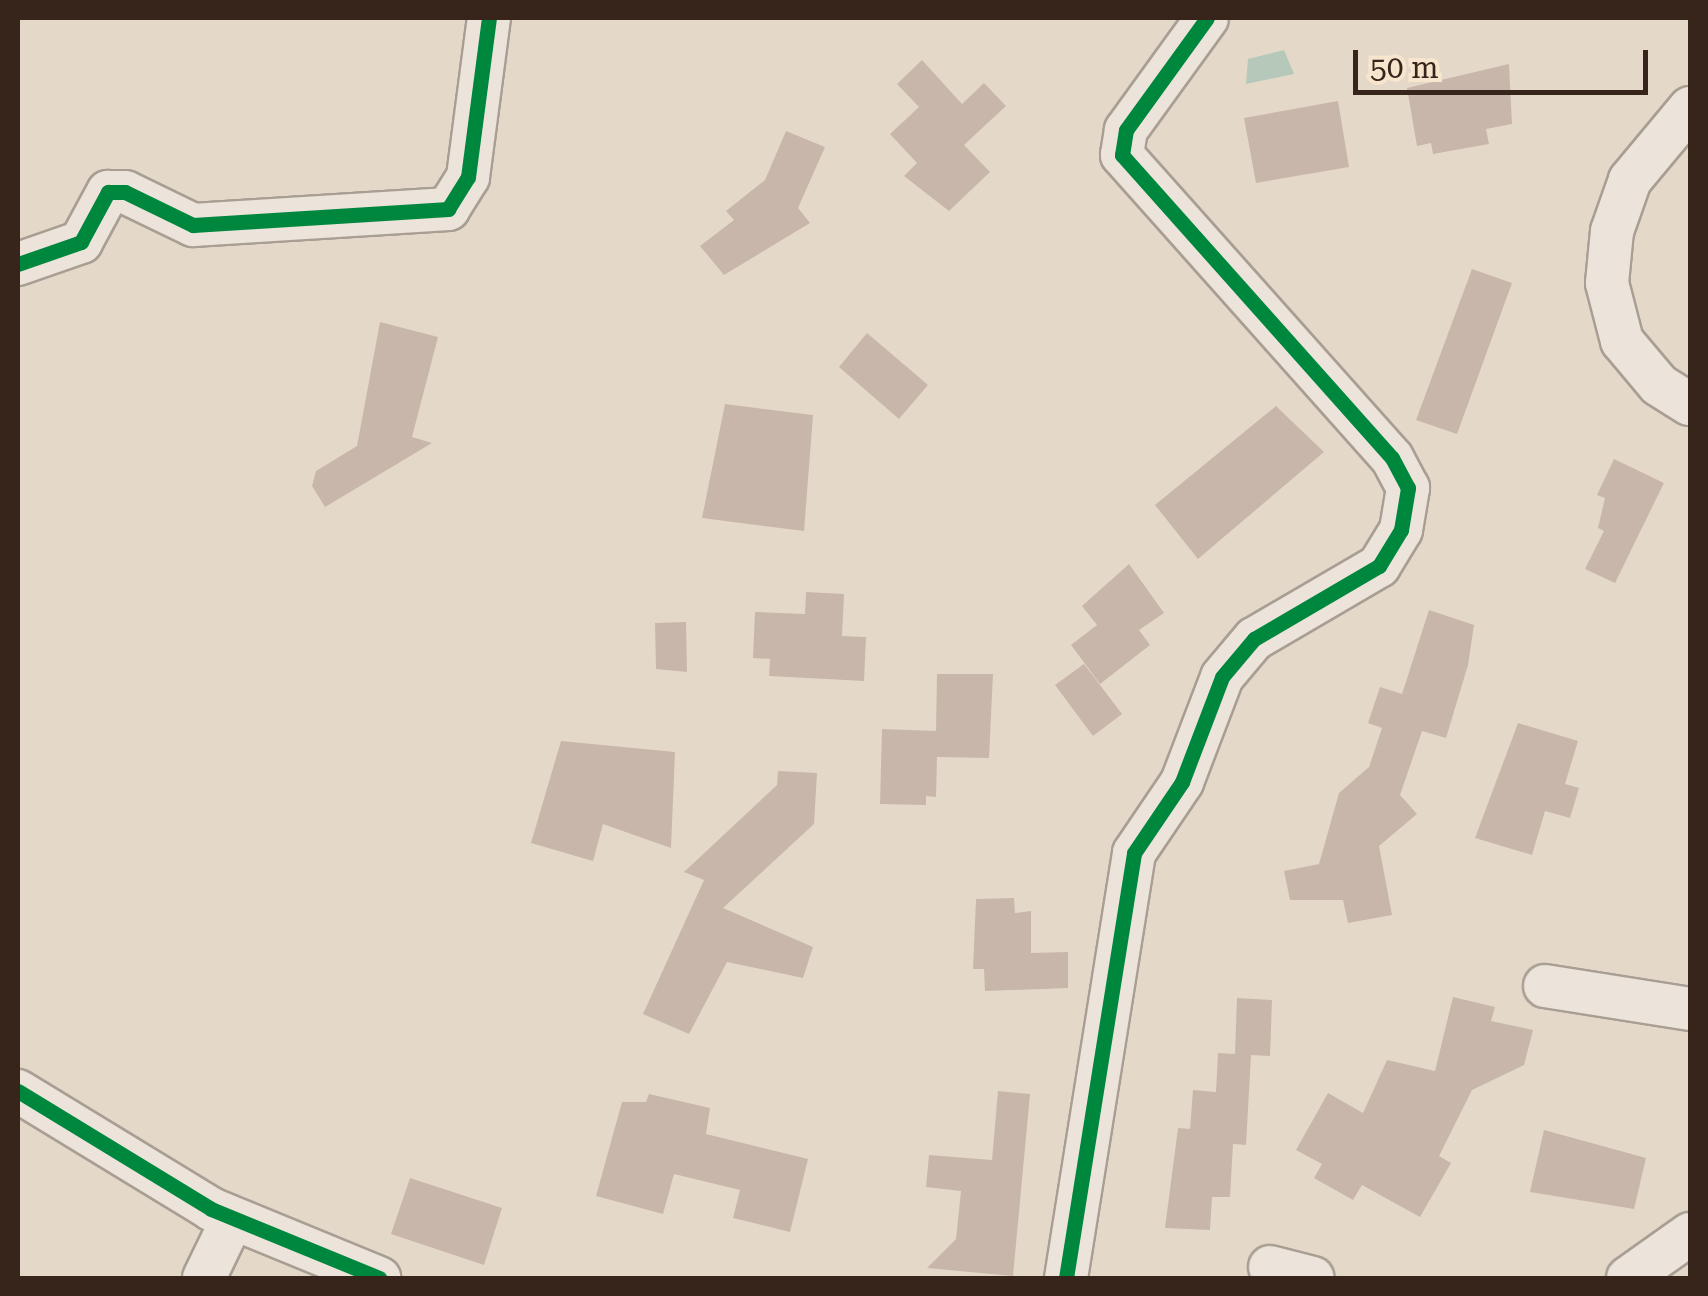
<!DOCTYPE html>
<style>
body{margin:0}
#map{position:relative;width:1708px;height:1296px;overflow:hidden;background:#e4d9c9;font-family:"Roboto Serif",serif}
div>[style]{position:absolute}
[style*='--x']{left:calc(var(--x)*1px);top:calc(var(--y)*1px);width:calc(var(--w)*1px);rotate:calc(var(--a)*1deg)}
.water>*{inset:0;background:#b5c8ba}
.building>*{inset:0;background:#c8b6aa}
.roads{filter:drop-shadow(2px 0 #a99e93) drop-shadow(-2px 0 #a99e93) drop-shadow(0 2px #a99e93) drop-shadow(0 -2px #a99e93)}
.minor>*{height:42px;margin:-21px;padding:0 21px;transform-origin:21px;border-radius:21px;background:#ece4db}
.cycleway>*{height:15px;margin:-7.5px;padding:0 7.5px;transform-origin:7.5px;border-radius:7.5px;background:#00873e}
span{translate:-50% -50%;white-space:nowrap;text-align:center;line-height:1.15;-webkit-text-stroke:9px #f7e5cd;paint-order:stroke}
.frame{position:absolute;inset:0;border:20px solid #37251b;pointer-events:none}
.scale{position:absolute;left:1353px;top:50px;width:295px;height:45px;box-sizing:border-box;border:5px solid #37251b;border-top:0;padding-left:12px;font-size:30px;line-height:35px;white-space:nowrap;color:#37251b;-webkit-text-stroke:8px #f7e5cd;paint-order:stroke}
</style>
<div id="map">
<div class="water">
<div style="clip-path:polygon(1284px 50px,1294px 74px,1246px 84px,1248px 59px)"></div>
</div>
<div class="building">
<div style="clip-path:polygon(922px 60px,962px 104px,984px 83px,1006px 106px,964px 145px,990px 172px,949px 211px,904px 176px,917px 163px,890px 134px,919px 107px,897px 84px)"></div>
<div style="clip-path:polygon(1509px 64px,1512px 124px,1486px 129px,1489px 144px,1433px 154px,1431px 143px,1417px 146px,1407px 88px)"></div>
<div style="clip-path:polygon(1338px 101px,1349px 167px,1256px 183px,1244px 118px)"></div>
<div style="clip-path:polygon(786px 131px,825px 147px,798px 208px,810px 223px,724px 275px,700px 246px,734px 220px,726px 211px,765px 180px)"></div>
<div style="clip-path:polygon(1472px 269px,1512px 283px,1457px 434px,1416px 420px)"></div>
<div style="clip-path:polygon(380px 322px,438px 337px,412px 437px,432px 443px,325px 507px,312px 486px,316px 471px,357px 446px)"></div>
<div style="clip-path:polygon(867px 333px,928px 385px,899px 419px,839px 367px)"></div>
<div style="clip-path:polygon(725px 404px,813px 415px,804px 531px,702px 518px)"></div>
<div style="clip-path:polygon(1276px 406px,1324px 452px,1198px 559px,1155px 505px)"></div>
<div style="clip-path:polygon(1614px 459px,1664px 483px,1615px 583px,1585px 569px,1604px 531px,1598px 528px,1605px 498px,1597px 495px)"></div>
<div style="clip-path:polygon(1129px 564px,1164px 613px,1139px 630px,1150px 645px,1100px 684px,1071px 645px,1097px 625px,1082px 606px)"></div>
<div style="clip-path:polygon(806px 592px,844px 594px,842px 636px,866px 637px,864px 681px,769px 676px,770px 659px,753px 658px,755px 612px,805px 614px)"></div>
<div style="clip-path:polygon(1429px 610px,1474px 625px,1468px 665px,1446px 738px,1422px 731px,1400px 795px,1417px 814px,1379px 846px,1392px 915px,1348px 923px,1343px 900px,1290px 900px,1284px 871px,1319px 864px,1339px 793px,1369px 767px,1382px 728px,1368px 723px,1380px 687px,1402px 694px)"></div>
<div style="clip-path:polygon(686px 622px,687px 672px,656px 669px,655px 623px)"></div>
<div style="clip-path:polygon(1084px 664px,1122px 714px,1093px 736px,1055px 685px)"></div>
<div style="clip-path:polygon(937px 674px,993px 674px,989px 758px,937px 757px,936px 797px,926px 796px,926px 805px,880px 804px,882px 729px,936px 731px)"></div>
<div style="clip-path:polygon(1518px 723px,1578px 741px,1565px 784px,1579px 788px,1570px 818px,1545px 811px,1532px 855px,1475px 838px)"></div>
<div style="clip-path:polygon(561px 741px,675px 752px,671px 848px,603px 824px,593px 861px,531px 843px)"></div>
<div style="clip-path:polygon(778px 771px,817px 773px,814px 824px,723px 908px,813px 947px,803px 978px,727px 962px,689px 1034px,643px 1014px,704px 880px,684px 872px,777px 785px)"></div>
<div style="clip-path:polygon(1014px 898px,1015px 913px,1031px 911px,1031px 953px,1068px 952px,1068px 988px,985px 991px,984px 969px,973px 969px,976px 899px)"></div>
<div style="clip-path:polygon(1453px 997px,1495px 1007px,1491px 1021px,1533px 1030px,1524px 1065px,1472px 1090px,1439px 1156px,1451px 1163px,1420px 1217px,1362px 1185px,1353px 1200px,1314px 1178px,1322px 1164px,1296px 1150px,1328px 1093px,1363px 1113px,1387px 1060px,1435px 1071px)"></div>
<div style="clip-path:polygon(1237px 998px,1272px 1000px,1270px 1056px,1251px 1055px,1246px 1145px,1233px 1144px,1230px 1197px,1212px 1197px,1210px 1230px,1165px 1228px,1178px 1128px,1190px 1129px,1193px 1090px,1216px 1092px,1218px 1053px,1235px 1054px)"></div>
<div style="clip-path:polygon(998px 1091px,1030px 1094px,1013px 1276px,927px 1268px,956px 1239px,961px 1191px,926px 1187px,929px 1155px,992px 1160px)"></div>
<div style="clip-path:polygon(649px 1094px,710px 1108px,706px 1134px,808px 1159px,790px 1232px,733px 1218px,740px 1190px,674px 1174px,663px 1214px,596px 1196px,622px 1102px,646px 1102px)"></div>
<div style="clip-path:polygon(1544px 1130px,1646px 1158px,1634px 1209px,1530px 1192px)"></div>
<div style="clip-path:polygon(410px 1178px,502px 1208px,484px 1265px,391px 1234px)"></div>
</div>
<div class="roads">
<div class="minor">
<div style="--x:1690;--y:108;--w:94;--a:129.8"></div>
<div style="--x:1630;--y:180;--w:54;--a:109.4"></div>
<div style="--x:1612;--y:231;--w:52;--a:95.5"></div>
<div style="--x:1607;--y:283;--w:60;--a:75.5"></div>
<div style="--x:1622;--y:341;--w:57;--a:49.9"></div>
<div style="--x:1659;--y:385;--w:36;--a:32"></div>
<div style="--x:18;--y:264;--w:67;--a:-19.2"></div>
<div style="--x:81;--y:242;--w:57;--a:-61.6"></div>
<div style="--x:108;--y:192;--w:17;--a:0"></div>
<div style="--x:125;--y:192;--w:76;--a:25.9"></div>
<div style="--x:193;--y:225;--w:256;--a:-3.6"></div>
<div style="--x:448;--y:209;--w:38;--a:-58"></div>
<div style="--x:468;--y:177;--w:160;--a:-82.5"></div>
<div style="--x:1545;--y:986;--w:147;--a:9"></div>
<div style="--x:18;--y:1091;--w:226;--a:31.4"></div>
<div style="--x:211;--y:1209;--w:182;--a:22.3"></div>
<div style="--x:1270;--y:1267;--w:44;--a:14.3"></div>
<div style="--x:204;--y:1278;--w:64;--a:-64.2"></div>
<div style="--x:1066;--y:1278;--w:430;--a:-80.9"></div>
<div style="--x:1134;--y:853;--w:86;--a:-55.9"></div>
<div style="--x:1182;--y:782;--w:112;--a:-69.1"></div>
<div style="--x:1222;--y:677;--w:50;--a:-49.9"></div>
<div style="--x:1254;--y:639;--w:145;--a:-30.3"></div>
<div style="--x:1379;--y:566;--w:42;--a:-58.6"></div>
<div style="--x:1401;--y:530;--w:43;--a:-80.5"></div>
<div style="--x:1408;--y:488;--w:34;--a:-118"></div>
<div style="--x:1392;--y:458;--w:406;--a:-131.7"></div>
<div style="--x:1122;--y:155;--w:25;--a:-81"></div>
<div style="--x:1126;--y:130;--w:138;--a:-54.1"></div>
<div style="--x:1628;--y:1278;--w:76;--a:-35.4"></div>
</div>
</div>
<div class="cycleway">
<div style="--x:18;--y:264;--w:67;--a:-19.2"></div>
<div style="--x:81;--y:242;--w:57;--a:-61.6"></div>
<div style="--x:108;--y:192;--w:17;--a:0"></div>
<div style="--x:125;--y:192;--w:76;--a:25.9"></div>
<div style="--x:193;--y:225;--w:256;--a:-3.6"></div>
<div style="--x:448;--y:209;--w:38;--a:-58"></div>
<div style="--x:468;--y:177;--w:160;--a:-82.5"></div>
<div style="--x:18;--y:1091;--w:226;--a:31.4"></div>
<div style="--x:211;--y:1209;--w:182;--a:22.3"></div>
<div style="--x:1066;--y:1278;--w:430;--a:-80.9"></div>
<div style="--x:1134;--y:853;--w:86;--a:-55.9"></div>
<div style="--x:1182;--y:782;--w:112;--a:-69.1"></div>
<div style="--x:1222;--y:677;--w:50;--a:-49.9"></div>
<div style="--x:1254;--y:639;--w:145;--a:-30.3"></div>
<div style="--x:1379;--y:566;--w:42;--a:-58.6"></div>
<div style="--x:1401;--y:530;--w:43;--a:-80.5"></div>
<div style="--x:1408;--y:488;--w:34;--a:-118"></div>
<div style="--x:1392;--y:458;--w:406;--a:-131.7"></div>
<div style="--x:1122;--y:155;--w:25;--a:-81"></div>
<div style="--x:1126;--y:130;--w:138;--a:-54.1"></div>
</div>
<div class="frame"></div>
<div class="scale">50 m</div>
</div>
